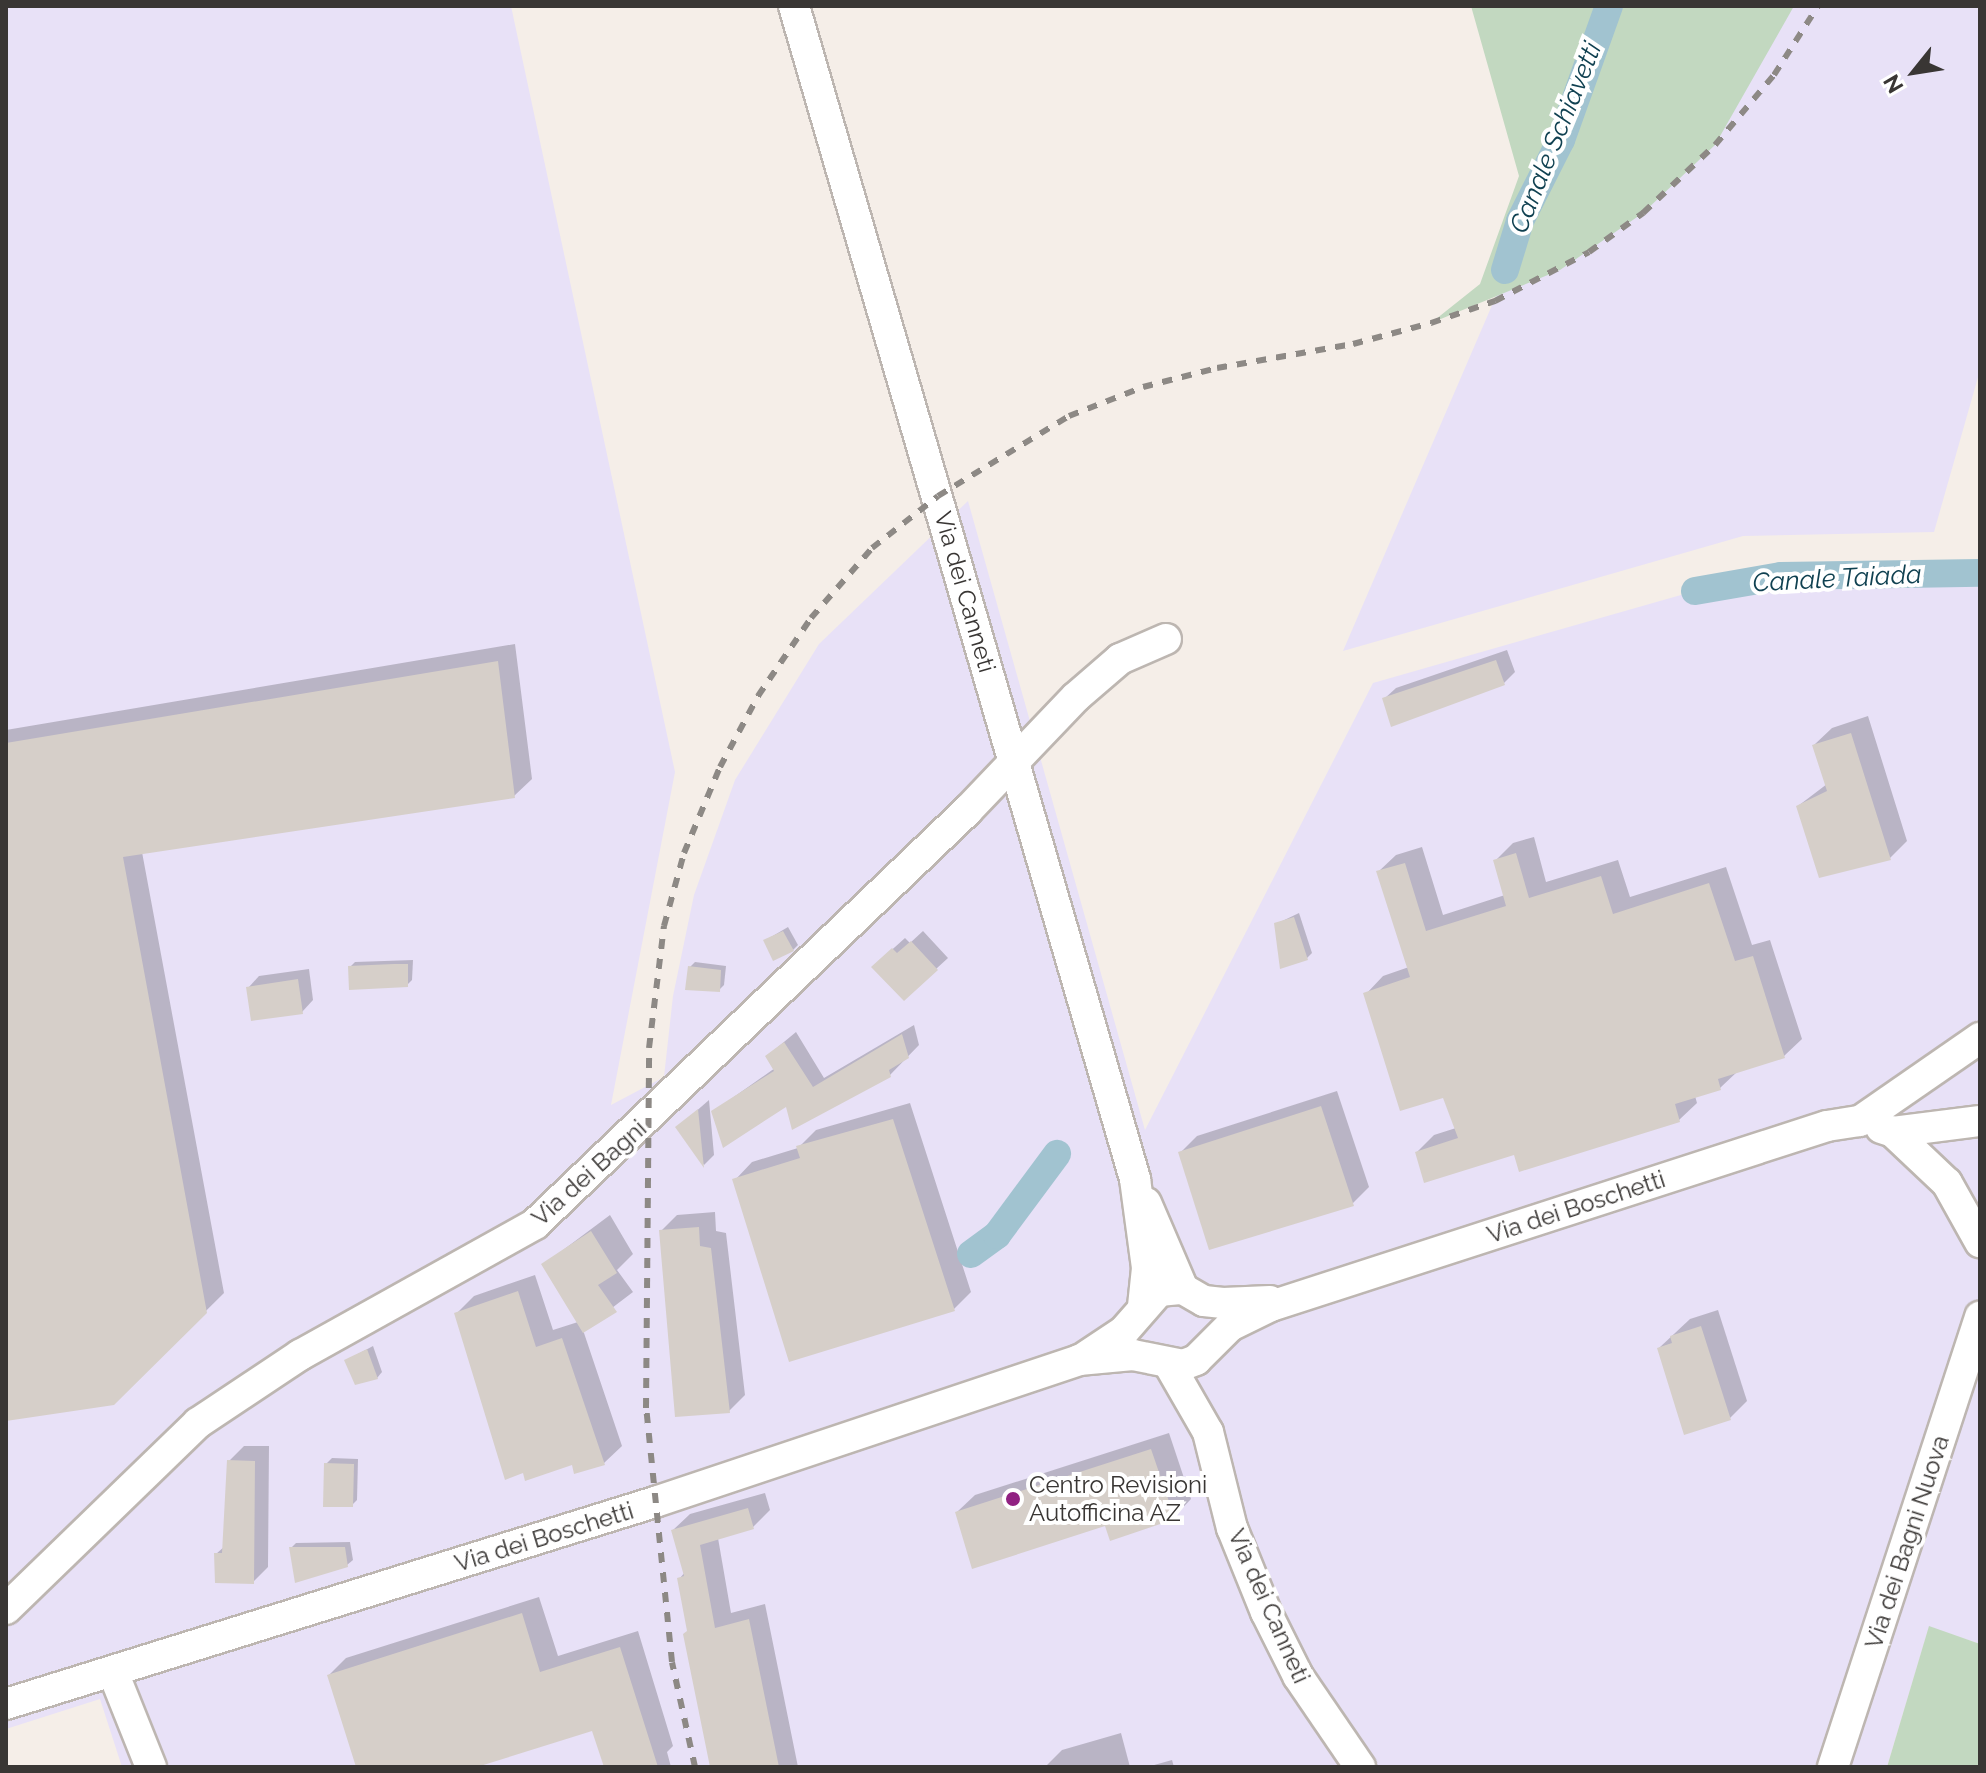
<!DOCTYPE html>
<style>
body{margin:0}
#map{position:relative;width:1986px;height:1773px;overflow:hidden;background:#f5eee8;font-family:Raleway,sans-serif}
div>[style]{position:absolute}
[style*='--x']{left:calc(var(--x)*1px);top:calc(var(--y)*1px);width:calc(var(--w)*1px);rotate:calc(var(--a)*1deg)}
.industrial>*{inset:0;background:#e8e1f7}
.green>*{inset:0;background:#c2d8c0}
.shadow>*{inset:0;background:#0003}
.canal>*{height:28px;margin:-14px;padding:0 14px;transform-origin:14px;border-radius:14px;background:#a1c3d0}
.building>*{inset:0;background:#d6cfc9}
.roads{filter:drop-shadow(2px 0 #bdb6b1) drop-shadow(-2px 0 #bdb6b1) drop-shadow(0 2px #bdb6b1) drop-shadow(0 -2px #bdb6b1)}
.minor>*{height:30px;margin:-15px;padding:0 15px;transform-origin:15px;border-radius:15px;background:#fff}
.rail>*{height:6px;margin-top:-3px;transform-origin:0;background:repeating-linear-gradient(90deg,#8d8985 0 10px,transparent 0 20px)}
.dots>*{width:22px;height:22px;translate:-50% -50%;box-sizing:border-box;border:4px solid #fff;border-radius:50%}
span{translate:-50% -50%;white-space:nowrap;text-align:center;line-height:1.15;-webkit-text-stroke:8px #fff;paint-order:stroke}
.street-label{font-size:24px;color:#393634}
.poi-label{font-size:24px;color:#393634}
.left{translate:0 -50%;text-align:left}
.water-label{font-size:26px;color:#104151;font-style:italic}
.frame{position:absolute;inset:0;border:8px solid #393634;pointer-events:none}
.north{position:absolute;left:1874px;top:32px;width:80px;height:80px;-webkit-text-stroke:6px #fff;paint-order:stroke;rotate:240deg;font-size:22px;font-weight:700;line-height:32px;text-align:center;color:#393634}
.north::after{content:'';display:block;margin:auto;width:28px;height:36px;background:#393634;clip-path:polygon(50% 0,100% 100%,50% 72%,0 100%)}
</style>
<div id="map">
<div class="industrial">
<div style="clip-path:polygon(6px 6px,511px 6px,675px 772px,611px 1105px,664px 1077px,673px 996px,694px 895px,735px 780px,819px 644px,968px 501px,1145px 1130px,1373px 683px,1695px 591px,1781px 576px,1980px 573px,1980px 1644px,1929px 1627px,1887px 1767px,122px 1767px,100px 1699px,6px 1729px)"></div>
<div style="clip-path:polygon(1621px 6px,1980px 6px,1980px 370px,1934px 532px,1743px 536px,1343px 651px)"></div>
</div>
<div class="green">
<div style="clip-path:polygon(1471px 6px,1794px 6px,1715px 145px,1643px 213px,1560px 270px,1431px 323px,1480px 284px,1519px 176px)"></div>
<div style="clip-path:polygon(1929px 1626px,1980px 1644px,1980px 1767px,1887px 1767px)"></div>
</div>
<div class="shadow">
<div style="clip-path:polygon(515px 644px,532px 779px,514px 796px,142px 852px,224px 1293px,113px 1403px,6px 1419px,6px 730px)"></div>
<div style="clip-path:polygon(1507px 650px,1515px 672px,1504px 683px,1384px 699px,1396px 688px)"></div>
<div style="clip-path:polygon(1868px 716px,1907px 841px,1890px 858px,1798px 806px,1827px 784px,1814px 745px,1832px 728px)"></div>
<div style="clip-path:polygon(1534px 837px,1546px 882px,1618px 860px,1630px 897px,1726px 867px,1752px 945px,1770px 940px,1802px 1039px,1784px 1056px,1738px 1071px,1720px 1088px,1695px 1096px,1697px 1103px,1679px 1120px,1417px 1152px,1434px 1135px,1456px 1128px,1444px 1096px,1366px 994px,1383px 976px,1409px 967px,1378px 872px,1396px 855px,1422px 847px,1443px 915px,1505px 895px,1496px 860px,1513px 843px)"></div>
<div style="clip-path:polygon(1299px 913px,1312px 953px,1307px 958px,1276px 924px)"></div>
<div style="clip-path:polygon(788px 927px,798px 945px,793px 950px,766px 940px)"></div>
<div style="clip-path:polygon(923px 931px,948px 958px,936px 969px,885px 956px,905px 938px,910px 943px)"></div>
<div style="clip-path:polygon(413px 960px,412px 980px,407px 985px,350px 967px,355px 962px)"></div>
<div style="clip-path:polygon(695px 962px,726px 966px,724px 985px,719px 990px,690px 967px)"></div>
<div style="clip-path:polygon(309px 969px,313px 1000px,302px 1012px,248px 988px,259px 976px)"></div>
<div style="clip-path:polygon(914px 1025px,919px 1045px,890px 1075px,787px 1104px,714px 1111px,775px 1068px,767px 1056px,796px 1032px,824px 1078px)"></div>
<div style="clip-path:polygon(1337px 1091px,1369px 1187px,1352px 1204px,1180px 1153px,1197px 1136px)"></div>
<div style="clip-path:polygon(709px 1100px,714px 1155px,704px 1165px,678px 1127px)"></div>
<div style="clip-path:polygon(910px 1103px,971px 1292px,954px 1309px,735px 1180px,752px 1162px,798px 1148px,816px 1130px)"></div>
<div style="clip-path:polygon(715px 1212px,716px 1231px,726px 1233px,745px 1395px,729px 1411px,661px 1231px,677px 1215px)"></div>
<div style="clip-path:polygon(610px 1215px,633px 1254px,617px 1270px,633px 1292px,583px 1330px,622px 1446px,604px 1463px,573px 1462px,456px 1314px,474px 1296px,535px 1275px,553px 1330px,578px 1322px,543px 1265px)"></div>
<div style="clip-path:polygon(1718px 1310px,1747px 1401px,1730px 1418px,1659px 1348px,1690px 1319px)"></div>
<div style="clip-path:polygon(373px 1346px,382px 1372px,377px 1378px,347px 1360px)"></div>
<div style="clip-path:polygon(1169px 1433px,1191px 1499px,1174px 1517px,1107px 1523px,957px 1512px,975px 1495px)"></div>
<div style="clip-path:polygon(244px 1446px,269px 1446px,268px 1567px,253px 1582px,216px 1554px,225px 1546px,229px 1461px)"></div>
<div style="clip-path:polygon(332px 1458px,358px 1459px,357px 1500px,352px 1505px,326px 1464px)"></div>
<div style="clip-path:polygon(765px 1493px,770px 1510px,753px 1527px,718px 1538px,731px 1613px,765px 1604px,798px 1767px,712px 1767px,680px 1578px,685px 1572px,673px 1530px,690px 1514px)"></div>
<div style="clip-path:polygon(350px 1542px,353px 1560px,347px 1565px,291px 1548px,296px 1543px)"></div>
<div style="clip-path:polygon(539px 1597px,558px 1656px,638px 1631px,673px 1746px,667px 1752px,671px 1767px,606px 1767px,593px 1728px,471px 1767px,358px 1767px,329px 1675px,346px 1658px)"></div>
<div style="clip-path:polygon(1121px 1733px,1130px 1767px,1045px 1767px,1062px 1750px)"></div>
<div style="clip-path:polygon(1172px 1760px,1174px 1767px,1147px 1767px)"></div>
</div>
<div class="canal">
<div style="--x:1505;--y:270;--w:51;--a:-73"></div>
<div style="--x:1520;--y:221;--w:91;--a:-63.2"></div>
<div style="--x:1561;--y:140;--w:142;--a:-70.3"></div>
<div style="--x:1695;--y:591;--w:87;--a:-9.9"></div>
<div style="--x:1781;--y:576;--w:199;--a:-0.9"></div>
<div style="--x:971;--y:1254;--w:32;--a:-36"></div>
<div style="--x:997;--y:1235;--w:101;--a:-53.5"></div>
</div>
<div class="building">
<div style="clip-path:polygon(1496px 660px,1505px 685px,1391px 727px,1382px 698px)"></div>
<div style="clip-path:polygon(498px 661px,515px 798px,123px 857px,207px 1313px,114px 1405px,6px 1421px,6px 743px)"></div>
<div style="clip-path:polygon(1851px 733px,1891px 860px,1819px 878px,1796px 806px,1827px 791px,1812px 745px)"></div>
<div style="clip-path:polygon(1516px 853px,1529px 898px,1601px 876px,1613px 914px,1709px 883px,1735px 961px,1753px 956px,1785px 1058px,1718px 1079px,1721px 1090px,1675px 1104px,1680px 1122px,1519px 1172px,1514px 1155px,1424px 1183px,1415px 1152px,1458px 1138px,1443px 1098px,1400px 1111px,1363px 993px,1410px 977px,1376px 871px,1405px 863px,1426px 931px,1506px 906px,1493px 860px)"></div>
<div style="clip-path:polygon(1294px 917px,1308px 960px,1280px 969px,1274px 923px)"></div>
<div style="clip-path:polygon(783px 931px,794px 951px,773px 961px,763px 940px)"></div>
<div style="clip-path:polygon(911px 941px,938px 970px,904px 1001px,871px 967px,892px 948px,897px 953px)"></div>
<div style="clip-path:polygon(394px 964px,408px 964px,408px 987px,349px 990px,348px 966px)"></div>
<div style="clip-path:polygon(688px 966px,721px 970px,720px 992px,685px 990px)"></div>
<div style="clip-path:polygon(298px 979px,303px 1014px,251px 1021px,246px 987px)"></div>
<div style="clip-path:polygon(902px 1034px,909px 1058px,889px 1070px,891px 1077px,792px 1130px,786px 1107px,723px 1148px,711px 1111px,774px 1071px,765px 1056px,784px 1042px,813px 1087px)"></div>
<div style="clip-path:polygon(1321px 1106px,1354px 1206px,1209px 1250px,1178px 1152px)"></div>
<div style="clip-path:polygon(698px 1109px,704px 1168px,675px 1127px)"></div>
<div style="clip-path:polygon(893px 1119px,955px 1311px,789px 1362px,732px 1179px,800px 1158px,796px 1146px)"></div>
<div style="clip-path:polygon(699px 1227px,700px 1246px,711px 1248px,730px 1413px,675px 1417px,659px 1230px)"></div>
<div style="clip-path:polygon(591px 1231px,617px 1273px,598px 1285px,617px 1312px,583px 1333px,541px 1264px)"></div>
<div style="clip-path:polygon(518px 1291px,536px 1347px,562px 1338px,605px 1465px,574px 1474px,572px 1465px,525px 1481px,523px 1473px,505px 1480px,454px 1313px)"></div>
<div style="clip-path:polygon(1701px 1326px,1731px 1420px,1684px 1435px,1657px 1348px,1672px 1343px,1670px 1336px)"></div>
<div style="clip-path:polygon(367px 1349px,378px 1379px,355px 1385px,344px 1360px)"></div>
<div style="clip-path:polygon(1151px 1449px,1175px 1519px,1110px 1541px,1105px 1526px,972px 1569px,955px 1512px)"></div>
<div style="clip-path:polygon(227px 1460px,255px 1461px,254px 1584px,215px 1583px,214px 1553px,222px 1553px)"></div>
<div style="clip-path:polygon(324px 1463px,354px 1464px,353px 1507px,323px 1507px)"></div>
<div style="clip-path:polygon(748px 1508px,754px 1529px,700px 1545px,715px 1628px,749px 1619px,779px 1767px,710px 1767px,683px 1634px,687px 1631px,677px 1578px,684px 1576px,671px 1530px)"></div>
<div style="clip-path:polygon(289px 1547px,345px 1547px,348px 1567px,295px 1583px)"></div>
<div style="clip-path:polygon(522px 1613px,540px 1672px,620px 1647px,658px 1767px,604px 1767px,592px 1731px,477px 1767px,356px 1767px,327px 1675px)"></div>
</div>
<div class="roads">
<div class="minor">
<div style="--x:794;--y:6;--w:1222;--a:73.79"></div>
<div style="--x:1135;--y:1179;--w:90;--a:82.3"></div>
<div style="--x:1147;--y:1268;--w:36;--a:96"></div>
<div style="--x:1881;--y:1128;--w:13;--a:18"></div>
<div style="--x:1893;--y:1132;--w:88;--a:-7.2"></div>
<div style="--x:1893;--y:1132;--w:74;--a:43.4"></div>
<div style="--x:1947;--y:1183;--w:68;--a:60.8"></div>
<div style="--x:1146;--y:1203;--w:94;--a:66.7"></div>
<div style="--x:1085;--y:1357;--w:47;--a:-33.7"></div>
<div style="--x:1124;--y:1331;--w:53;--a:-48.8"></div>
<div style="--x:1159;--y:1291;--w:24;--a:-5"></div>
<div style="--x:1183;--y:1289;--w:24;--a:30"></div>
<div style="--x:1204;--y:1301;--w:19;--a:6"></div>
<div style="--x:1223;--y:1303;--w:47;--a:-2.4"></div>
<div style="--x:1170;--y:1366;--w:76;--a:60.1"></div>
<div style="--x:1208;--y:1432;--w:99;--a:76"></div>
<div style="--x:1232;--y:1528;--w:91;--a:68"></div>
<div style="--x:1266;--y:1612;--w:72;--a:63.4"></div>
<div style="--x:1298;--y:1676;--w:110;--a:55.7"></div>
<div style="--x:6;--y:1609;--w:267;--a:-44.1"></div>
<div style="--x:198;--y:1423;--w:123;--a:-33.7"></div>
<div style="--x:300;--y:1355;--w:269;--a:-29.1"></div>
<div style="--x:535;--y:1224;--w:599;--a:-43.71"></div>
<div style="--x:968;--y:810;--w:156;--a:-46.3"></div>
<div style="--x:1076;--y:697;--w:58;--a:-40.8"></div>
<div style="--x:1120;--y:659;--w:50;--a:-23.5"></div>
<div style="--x:113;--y:1672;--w:102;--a:68.2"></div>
<div style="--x:6;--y:1704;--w:680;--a:-17.29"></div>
<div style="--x:655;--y:1502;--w:447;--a:-18.5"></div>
<div style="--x:1079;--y:1360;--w:54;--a:-5.3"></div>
<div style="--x:1133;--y:1355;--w:51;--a:11.3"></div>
<div style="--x:1183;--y:1365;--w:14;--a:-21"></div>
<div style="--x:1196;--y:1360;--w:48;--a:-45"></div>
<div style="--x:1230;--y:1326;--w:46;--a:-26"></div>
<div style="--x:1271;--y:1306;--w:584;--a:-17.94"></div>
<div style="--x:1827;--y:1126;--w:33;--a:-9"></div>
<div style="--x:1860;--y:1121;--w:146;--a:-34.7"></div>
<div style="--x:1833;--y:1767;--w:474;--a:-71.9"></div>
</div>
</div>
<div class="rail">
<div style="--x:695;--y:1767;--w:107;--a:-102.4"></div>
<div style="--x:672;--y:1662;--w:255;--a:-95.8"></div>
<div style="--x:646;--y:1408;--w:360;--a:-89.5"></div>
<div style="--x:649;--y:1048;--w:123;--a:-83"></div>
<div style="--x:664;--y:926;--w:76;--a:-74.7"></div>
<div style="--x:684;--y:853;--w:93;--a:-67.3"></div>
<div style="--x:720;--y:767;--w:81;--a:-61.8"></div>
<div style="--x:758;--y:696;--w:94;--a:-55.8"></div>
<div style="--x:811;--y:618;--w:93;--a:-48.9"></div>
<div style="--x:872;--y:548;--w:84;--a:-38.2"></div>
<div style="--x:938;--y:496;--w:153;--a:-31.4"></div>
<div style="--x:1069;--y:416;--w:79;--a:-21.4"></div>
<div style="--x:1143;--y:387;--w:76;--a:-14.4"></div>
<div style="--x:1217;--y:368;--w:138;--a:-10"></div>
<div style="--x:1353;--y:344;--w:81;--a:-15.1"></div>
<div style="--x:1431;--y:323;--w:68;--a:-19"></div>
<div style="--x:1495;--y:301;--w:106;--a:-27.5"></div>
<div style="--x:1589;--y:252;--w:67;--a:-35.8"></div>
<div style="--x:1643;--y:213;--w:99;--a:-43.4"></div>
<div style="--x:1715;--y:145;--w:92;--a:-49.9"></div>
<div style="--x:1774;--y:75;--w:82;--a:-57.5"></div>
</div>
<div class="dots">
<div style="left:1013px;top:1499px;background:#912182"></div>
</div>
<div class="street-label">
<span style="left:965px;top:592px;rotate:74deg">Via dei Canneti</span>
<span style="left:589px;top:1173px;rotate:-42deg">Via dei Bagni</span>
<span style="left:1576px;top:1207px;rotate:-18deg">Via dei Boschetti</span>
<span style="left:544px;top:1537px;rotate:-17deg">Via dei Boschetti</span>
<span style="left:1907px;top:1542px;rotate:-72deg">Via dei Bagni Nuova</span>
<span style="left:1269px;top:1606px;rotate:66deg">Via dei Canneti</span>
</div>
<div class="poi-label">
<span class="left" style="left:1029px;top:1499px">Centro Revisioni<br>Autofficina AZ</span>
</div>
<div class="water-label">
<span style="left:1556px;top:138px;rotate:-68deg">Canale Schiavetti</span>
<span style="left:1837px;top:579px;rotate:-3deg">Canale Taiada</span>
</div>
<div class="frame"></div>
<div class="north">N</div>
</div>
